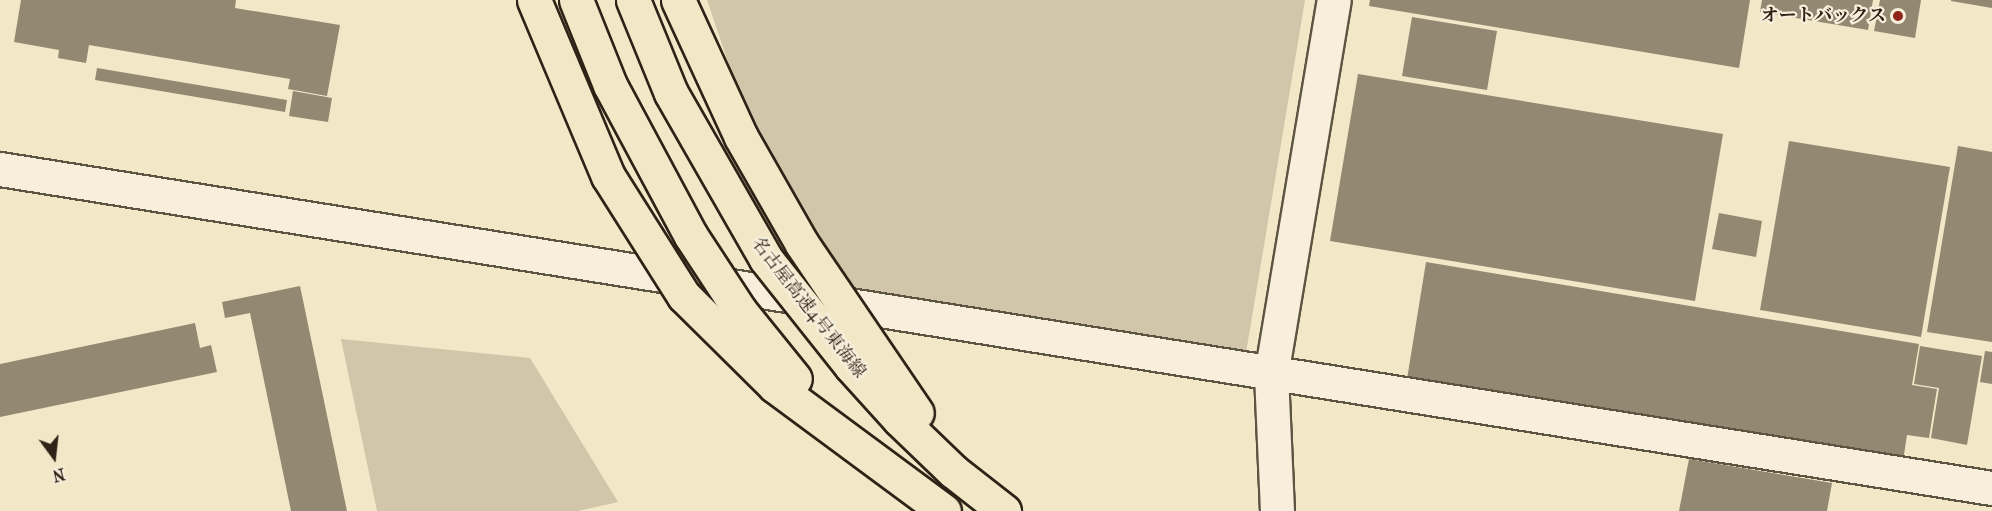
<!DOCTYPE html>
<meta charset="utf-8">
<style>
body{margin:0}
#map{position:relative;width:1992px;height:511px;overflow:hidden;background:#f2e7c7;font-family:"IM FELL French Canon","Noto Serif JP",serif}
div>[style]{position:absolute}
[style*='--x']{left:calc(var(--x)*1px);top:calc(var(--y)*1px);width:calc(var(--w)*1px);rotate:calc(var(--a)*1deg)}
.green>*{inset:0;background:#d1c6a9}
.building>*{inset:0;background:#938972}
.roads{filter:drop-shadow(2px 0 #5e5442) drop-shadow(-2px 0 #5e5442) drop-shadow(0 2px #5e5442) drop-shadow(0 -2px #5e5442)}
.minor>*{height:33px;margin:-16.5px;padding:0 16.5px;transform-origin:16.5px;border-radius:16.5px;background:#f7efdb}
.bridges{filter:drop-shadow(2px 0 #2d2316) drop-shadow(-2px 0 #2d2316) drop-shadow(0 2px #2d2316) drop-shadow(0 -2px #2d2316)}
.highway-bridge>*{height:33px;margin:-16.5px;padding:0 16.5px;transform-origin:16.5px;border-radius:16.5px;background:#f2e7c7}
.dots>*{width:16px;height:16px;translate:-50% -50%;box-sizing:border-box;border:3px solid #f7efdb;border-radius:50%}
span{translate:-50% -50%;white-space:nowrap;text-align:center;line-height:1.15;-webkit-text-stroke:4.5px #f7efdb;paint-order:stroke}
.poi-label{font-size:18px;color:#2d2316;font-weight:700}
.right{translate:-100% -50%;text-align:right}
.street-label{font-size:18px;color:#2d2316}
.north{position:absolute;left:24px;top:427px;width:60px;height:60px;-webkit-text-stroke:4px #f7efdb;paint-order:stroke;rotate:165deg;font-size:16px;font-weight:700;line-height:24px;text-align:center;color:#2d2316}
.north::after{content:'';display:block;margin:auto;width:21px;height:27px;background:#2d2316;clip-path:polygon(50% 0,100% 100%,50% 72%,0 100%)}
</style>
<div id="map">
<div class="green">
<div style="clip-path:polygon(707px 0,1305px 0,1246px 353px,848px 298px,744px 109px)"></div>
<div style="clip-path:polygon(341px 339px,530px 358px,618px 502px,578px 511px,377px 511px)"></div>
</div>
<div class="building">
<div style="clip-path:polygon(21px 0,236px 0,235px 8px,340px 25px,327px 96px,288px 89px,290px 79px,89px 45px,86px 63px,58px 58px,59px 50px,14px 42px)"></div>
<div style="clip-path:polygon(1370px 0,1750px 0,1739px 68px,1369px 6px)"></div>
<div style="clip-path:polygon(1762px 0,1873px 0,1868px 30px,1760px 12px)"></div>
<div style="clip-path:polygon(1880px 0,1921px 0,1915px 38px,1874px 31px)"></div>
<div style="clip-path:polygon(1992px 0,1992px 8px,1951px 1px,1951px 0)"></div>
<div style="clip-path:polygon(1412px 17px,1497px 31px,1487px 90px,1402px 76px)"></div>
<div style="clip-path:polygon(97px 68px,287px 100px,285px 112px,95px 80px)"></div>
<div style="clip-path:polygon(1358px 74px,1723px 134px,1695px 301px,1330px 241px)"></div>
<div style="clip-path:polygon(293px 91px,332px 98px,328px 122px,289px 116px)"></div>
<div style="clip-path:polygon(1789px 141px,1950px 167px,1921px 337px,1760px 310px)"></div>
<div style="clip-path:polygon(1958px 146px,1992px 152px,1992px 342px,1927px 332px)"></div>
<div style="clip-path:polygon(1719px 213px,1762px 221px,1756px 257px,1712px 249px)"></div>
<div style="clip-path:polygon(1426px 262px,1919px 344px,1912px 385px,1937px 389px,1929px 438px,1907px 435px,1903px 461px,1407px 379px)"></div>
<div style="clip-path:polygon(300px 286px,347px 511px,291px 511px,250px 313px,225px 318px,222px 302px)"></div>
<div style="clip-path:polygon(195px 323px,200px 348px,211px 345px,217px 372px,0 417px,0 364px)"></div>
<div style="clip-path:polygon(1920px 346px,1982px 356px,1967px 445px,1931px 438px,1939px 388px,1914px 384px)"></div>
<div style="clip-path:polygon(1985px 351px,1992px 352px,1992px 384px,1980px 382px)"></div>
<div style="clip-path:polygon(1689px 459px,1832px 483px,1827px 511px,1679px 511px)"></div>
</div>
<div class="roads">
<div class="minor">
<div style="--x:0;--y:169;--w:2017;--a:9.1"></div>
<div style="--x:1277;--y:511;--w:136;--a:-92.5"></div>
<div style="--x:1271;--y:375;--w:380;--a:-80.5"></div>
</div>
</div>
<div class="bridges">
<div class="highway-bridge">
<div style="--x:534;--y:0;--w:191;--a:67.2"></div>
<div style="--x:608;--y:176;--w:142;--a:57.7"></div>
<div style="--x:684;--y:296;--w:128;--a:44.7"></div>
<div style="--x:775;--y:386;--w:210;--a:36.5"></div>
<div style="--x:576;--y:0;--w:92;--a:68.2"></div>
<div style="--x:610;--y:85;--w:171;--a:61.8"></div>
<div style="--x:691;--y:236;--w:90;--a:56.8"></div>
<div style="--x:740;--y:311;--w:87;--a:51"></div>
<div style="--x:633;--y:0;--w:100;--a:67.8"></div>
<div style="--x:671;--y:93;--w:191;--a:60.2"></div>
<div style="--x:766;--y:259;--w:137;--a:51.5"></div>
<div style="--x:851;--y:366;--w:72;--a:47.8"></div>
<div style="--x:899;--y:419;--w:75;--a:43.9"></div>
<div style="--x:953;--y:471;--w:65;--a:38.1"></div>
<div style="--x:678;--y:0;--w:151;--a:65.3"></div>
<div style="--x:741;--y:137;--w:123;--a:60.3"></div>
<div style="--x:802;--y:244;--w:204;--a:55.8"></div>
</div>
</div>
<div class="dots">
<div style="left:1898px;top:16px;background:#8f2418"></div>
</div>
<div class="poi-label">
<span class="right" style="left:1886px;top:16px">オートバックス</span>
</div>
<div class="street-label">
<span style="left:808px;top:308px;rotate:52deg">名古屋高速4号東海線</span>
</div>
<div class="north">N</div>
</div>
